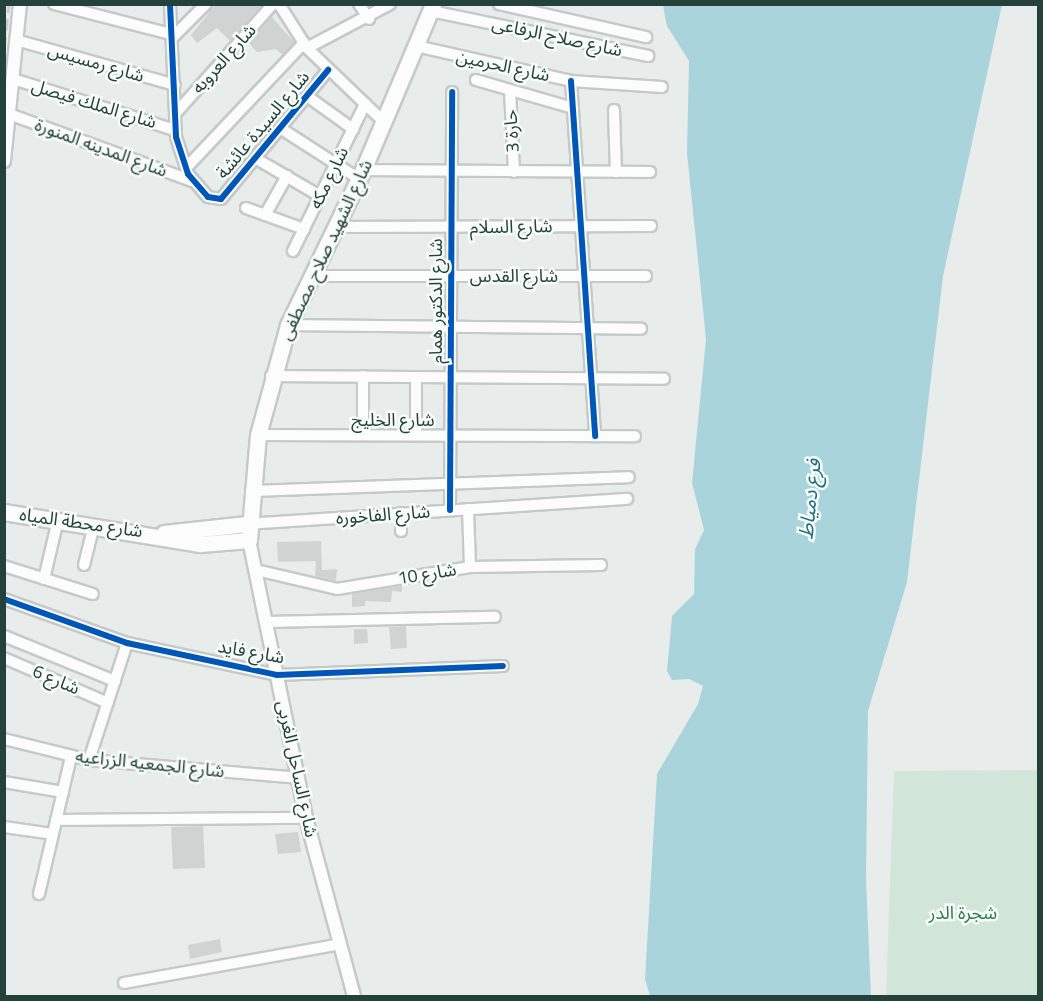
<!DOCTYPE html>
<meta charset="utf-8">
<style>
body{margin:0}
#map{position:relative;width:1043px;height:1001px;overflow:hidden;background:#e8edeb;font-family:"Titillium Web","Noto Sans Arabic",sans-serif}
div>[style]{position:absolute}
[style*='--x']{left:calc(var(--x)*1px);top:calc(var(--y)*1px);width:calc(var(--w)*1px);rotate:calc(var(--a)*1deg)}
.green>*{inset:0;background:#d1e6d8}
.water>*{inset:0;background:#a9d4db}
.building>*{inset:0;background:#cfd4d2}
.roads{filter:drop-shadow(2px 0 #c5cac8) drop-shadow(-2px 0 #c5cac8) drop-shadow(0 2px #c5cac8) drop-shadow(0 -2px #c5cac8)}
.minor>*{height:10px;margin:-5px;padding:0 5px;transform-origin:5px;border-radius:5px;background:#fcfcfc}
.tertiary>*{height:12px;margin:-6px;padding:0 6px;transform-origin:6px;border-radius:6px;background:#fcfcfc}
.secondary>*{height:15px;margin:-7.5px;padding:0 7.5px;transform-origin:7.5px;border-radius:7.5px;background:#fcfcfc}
.rail>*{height:3px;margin-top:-1.5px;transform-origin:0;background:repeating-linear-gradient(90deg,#c9cdcc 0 12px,transparent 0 18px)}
.cycleway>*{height:6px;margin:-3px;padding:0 3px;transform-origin:3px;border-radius:3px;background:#0057b8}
span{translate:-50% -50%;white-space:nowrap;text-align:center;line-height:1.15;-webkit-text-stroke:5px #f7fbf9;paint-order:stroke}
.street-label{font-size:18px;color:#24423a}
.park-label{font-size:18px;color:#2d7a4b}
.water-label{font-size:20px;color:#1c6f80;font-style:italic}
.frame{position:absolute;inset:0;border:6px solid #24423a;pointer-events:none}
</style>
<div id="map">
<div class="green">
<div style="clip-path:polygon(1038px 770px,1038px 996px,886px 996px,894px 771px)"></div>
</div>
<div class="water">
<div style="clip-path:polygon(663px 5px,1002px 5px,943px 276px,907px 582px,868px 711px,866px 879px,871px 996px,650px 996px,645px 979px,657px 774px,698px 704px,703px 686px,689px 679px,672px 680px,667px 671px,672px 616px,694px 594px,695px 549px,704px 530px,692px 483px,706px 339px,687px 153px,689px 61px,667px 26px)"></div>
</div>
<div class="building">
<div style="clip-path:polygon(216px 4px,263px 4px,230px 41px,217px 28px,197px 43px,191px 35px)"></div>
<div style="clip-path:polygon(272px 17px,294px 42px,283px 55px,276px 49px,257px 52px,249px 43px)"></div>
<div style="clip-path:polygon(321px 541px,322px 570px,337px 569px,336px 581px,315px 576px,316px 561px,278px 562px,277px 542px)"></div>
<div style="clip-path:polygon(402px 586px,402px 592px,392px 591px,391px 602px,365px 601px,365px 606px,352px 607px,352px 594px)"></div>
<div style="clip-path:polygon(406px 626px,407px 648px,391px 649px,389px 627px)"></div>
<div style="clip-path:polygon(354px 629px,367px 629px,368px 643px,354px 644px)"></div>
<div style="clip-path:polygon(203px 826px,205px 868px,173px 869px,171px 827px)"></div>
<div style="clip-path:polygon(298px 832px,301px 852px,278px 854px,275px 834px)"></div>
<div style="clip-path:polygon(220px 939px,222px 952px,190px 959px,188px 945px)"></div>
</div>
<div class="roads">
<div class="minor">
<div style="--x:54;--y:4;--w:125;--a:14.4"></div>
<div style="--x:175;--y:35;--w:44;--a:-45"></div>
<div style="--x:170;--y:4;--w:133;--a:87.4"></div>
<div style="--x:176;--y:137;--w:39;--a:72"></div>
<div style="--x:188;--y:174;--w:30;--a:49"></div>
<div style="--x:208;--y:197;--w:13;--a:9"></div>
<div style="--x:221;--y:199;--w:168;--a:-50.3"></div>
<div style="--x:279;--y:4;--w:52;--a:57.5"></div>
<div style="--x:307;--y:48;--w:107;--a:43.9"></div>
<div style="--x:359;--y:4;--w:18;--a:56"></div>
<div style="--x:499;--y:4;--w:151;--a:12.7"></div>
<div style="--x:431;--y:11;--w:222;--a:11.7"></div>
<div style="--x:16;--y:40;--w:165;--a:15.8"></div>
<div style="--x:416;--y:46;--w:159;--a:12.7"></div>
<div style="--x:571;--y:81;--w:91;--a:3.8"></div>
<div style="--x:307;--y:48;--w:94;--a:-27.9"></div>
<div style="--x:13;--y:79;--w:170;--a:17.5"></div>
<div style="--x:476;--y:80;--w:101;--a:16.1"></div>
<div style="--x:571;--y:81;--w:356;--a:86.1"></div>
<div style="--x:510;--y:90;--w:82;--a:87.2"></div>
<div style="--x:307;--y:96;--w:57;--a:35.7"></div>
<div style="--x:614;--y:110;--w:62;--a:88.2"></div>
<div style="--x:9;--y:114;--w:195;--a:20.1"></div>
<div style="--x:175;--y:114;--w:147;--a:-48.3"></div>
<div style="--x:280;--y:128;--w:94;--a:32.8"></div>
<div style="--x:255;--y:158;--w:75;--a:30.3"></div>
<div style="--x:186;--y:168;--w:172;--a:-46.7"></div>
<div style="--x:363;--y:170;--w:287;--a:0.4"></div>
<div style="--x:246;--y:208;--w:62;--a:19.9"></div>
<div style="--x:265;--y:215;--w:45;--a:-60.6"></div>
<div style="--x:335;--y:227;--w:316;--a:-0.2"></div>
<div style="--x:293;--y:251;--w:164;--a:-63.9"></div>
<div style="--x:310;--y:276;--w:336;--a:0"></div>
<div style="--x:288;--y:325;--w:353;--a:0.6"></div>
<div style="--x:271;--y:376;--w:393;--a:0.4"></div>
<div style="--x:363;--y:376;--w:59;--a:90"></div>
<div style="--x:416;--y:377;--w:58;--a:90"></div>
<div style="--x:258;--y:435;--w:377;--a:0.2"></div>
<div style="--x:251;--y:491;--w:378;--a:-2.1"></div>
<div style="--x:468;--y:509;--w:58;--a:88"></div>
<div style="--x:450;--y:510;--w:418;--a:-89.7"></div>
<div style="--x:401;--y:513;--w:18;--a:90"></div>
<div style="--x:247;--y:524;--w:381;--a:-3.8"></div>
<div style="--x:84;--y:565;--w:41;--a:-76"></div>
<div style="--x:4;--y:566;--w:93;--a:17.5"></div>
<div style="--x:256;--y:570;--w:83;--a:13.2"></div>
<div style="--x:337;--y:589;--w:135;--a:-9.4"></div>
<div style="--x:470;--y:567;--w:131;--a:-0.9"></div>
<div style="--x:44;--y:579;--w:61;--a:-76.7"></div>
<div style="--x:4;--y:599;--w:131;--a:19.7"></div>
<div style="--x:127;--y:643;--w:153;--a:12"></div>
<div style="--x:277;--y:675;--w:226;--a:-2.3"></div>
<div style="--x:268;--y:622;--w:227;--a:-1.3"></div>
<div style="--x:4;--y:636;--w:120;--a:22.1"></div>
<div style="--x:4;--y:658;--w:113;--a:23.4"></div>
<div style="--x:4;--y:739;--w:88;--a:13.9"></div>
<div style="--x:89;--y:760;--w:209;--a:4.9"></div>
<div style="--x:89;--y:760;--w:123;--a:-72"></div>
<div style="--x:4;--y:782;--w:60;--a:9.6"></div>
<div style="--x:56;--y:820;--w:250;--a:-0.5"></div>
<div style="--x:4;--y:827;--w:49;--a:8.1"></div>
<div style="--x:39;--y:894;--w:141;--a:-76.9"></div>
<div style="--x:124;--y:983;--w:219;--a:-10.2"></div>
</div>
<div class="tertiary">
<div style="--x:4;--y:161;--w:158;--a:-84.2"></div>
<div style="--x:249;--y:540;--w:284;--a:78.4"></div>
<div style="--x:306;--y:818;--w:184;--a:74.9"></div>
</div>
<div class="secondary">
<div style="--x:4;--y:512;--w:199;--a:9.3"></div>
<div style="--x:200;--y:544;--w:49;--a:-4.7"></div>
<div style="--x:249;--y:540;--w:105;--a:-85.1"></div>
<div style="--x:258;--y:435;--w:114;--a:-74.7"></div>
<div style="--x:288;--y:325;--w:172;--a:-64.2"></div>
<div style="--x:363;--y:170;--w:180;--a:-67.1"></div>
<div style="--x:164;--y:533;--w:83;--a:-6.2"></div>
</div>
</div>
<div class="rail">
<div style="--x:4;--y:48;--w:44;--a:-83.5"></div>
</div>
<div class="cycleway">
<div style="--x:170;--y:4;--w:133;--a:87.4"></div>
<div style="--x:176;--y:137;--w:39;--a:72"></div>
<div style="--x:188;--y:174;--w:30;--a:49"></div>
<div style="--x:208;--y:197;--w:13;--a:9"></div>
<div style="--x:221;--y:199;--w:168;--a:-50.3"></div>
<div style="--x:571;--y:81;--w:356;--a:86.1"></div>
<div style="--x:450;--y:510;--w:418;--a:-89.7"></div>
<div style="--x:4;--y:599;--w:131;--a:19.7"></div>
<div style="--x:127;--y:643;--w:153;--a:12"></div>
<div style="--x:277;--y:675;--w:226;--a:-2.3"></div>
</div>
<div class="street-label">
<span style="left:557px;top:37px;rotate:12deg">شارع صلاح الرفاعى</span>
<span style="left:224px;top:59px;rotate:-48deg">شارع العروبه</span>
<span style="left:96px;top:63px;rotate:16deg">شارع رمسيس</span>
<span style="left:503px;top:66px;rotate:12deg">شارع الحرمين</span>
<span style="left:94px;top:104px;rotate:17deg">شارع الملك فيصل</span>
<span style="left:263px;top:125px;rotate:-50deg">شارع السيدة عائشة</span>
<span style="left:512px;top:131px;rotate:-93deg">حارة 3</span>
<span style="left:101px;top:148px;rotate:20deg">شارع المدينه المنورة</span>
<span style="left:329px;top:178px;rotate:-64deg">شارع مكه</span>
<span style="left:511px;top:227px;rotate:-1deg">شارع السلام</span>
<span style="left:326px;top:250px;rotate:-65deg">شارع الشهيد صلاح مصطفى</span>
<span style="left:514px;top:276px">شارع القدس</span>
<span style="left:436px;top:301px;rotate:-90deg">شارع الدكتور همام</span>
<span style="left:393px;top:420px">شارع الخليج</span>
<span style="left:383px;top:515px;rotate:-4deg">شارع الفاخوره</span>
<span style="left:81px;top:523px;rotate:8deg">شارع محطة المياه</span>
<span style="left:427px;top:574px;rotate:-9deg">شارع 10</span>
<span style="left:251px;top:652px;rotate:10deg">شارع فايد</span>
<span style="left:56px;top:680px;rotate:23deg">شارع 6</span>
<span style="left:150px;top:764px;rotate:6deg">شارع الجمعيه الزراعيه</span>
<span style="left:297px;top:769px;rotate:78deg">شارع الساحل الغربى</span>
</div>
<div class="park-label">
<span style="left:963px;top:913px">شجرة الدر</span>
</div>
<div class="water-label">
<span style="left:809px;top:499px;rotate:-84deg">فرع دمياط</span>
</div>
<div class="frame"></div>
</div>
